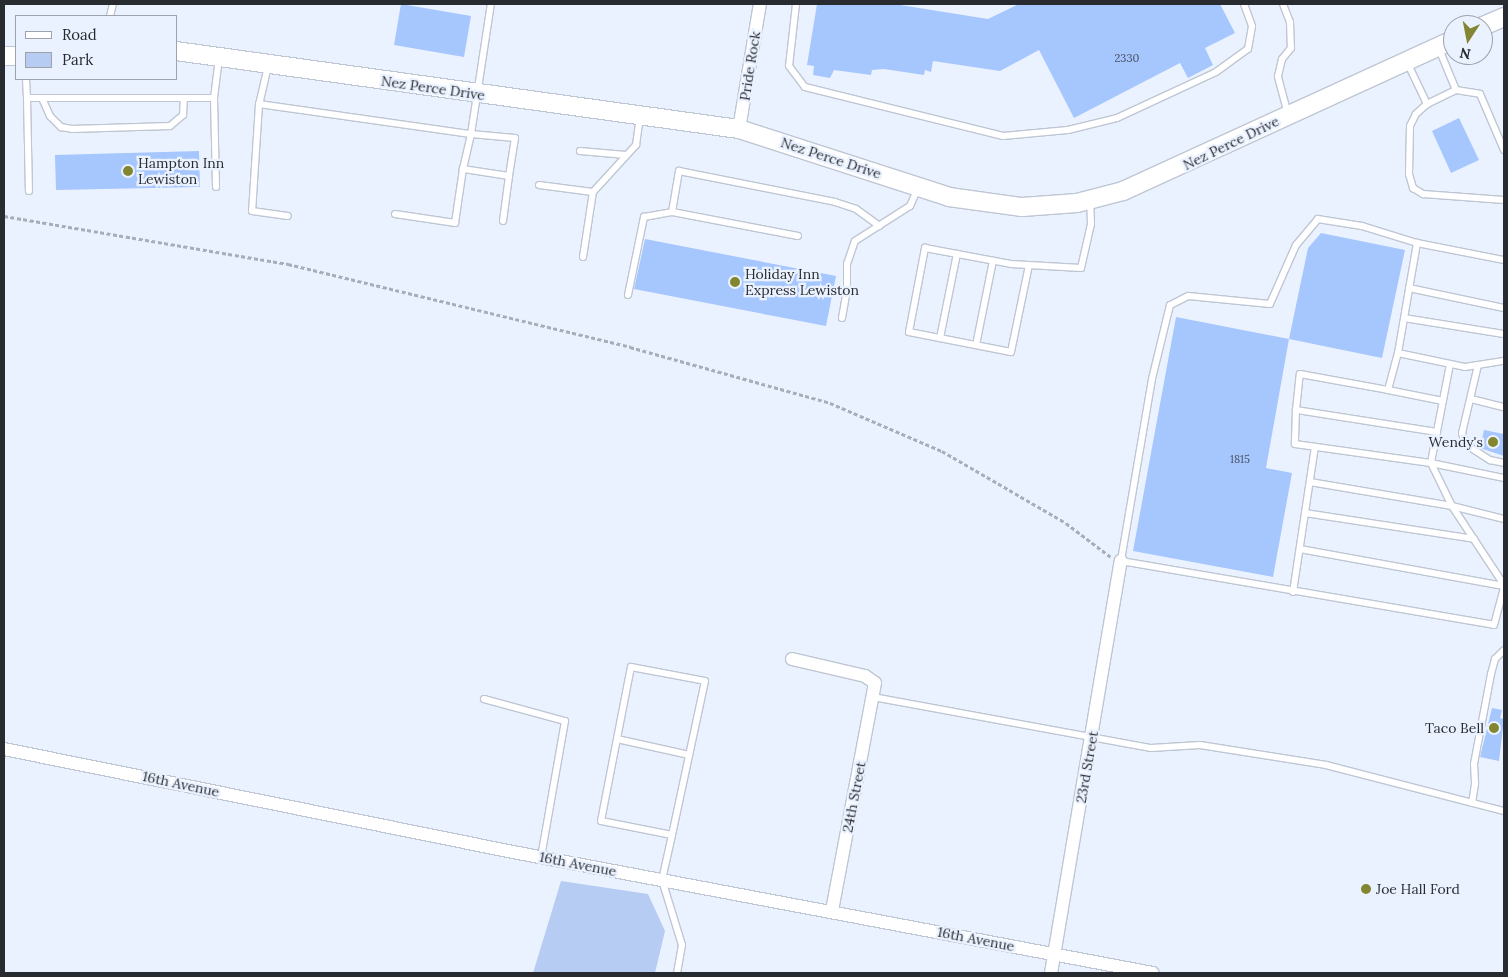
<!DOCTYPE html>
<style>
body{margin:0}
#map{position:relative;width:1508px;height:977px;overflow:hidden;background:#ebf2ff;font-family:Lora,serif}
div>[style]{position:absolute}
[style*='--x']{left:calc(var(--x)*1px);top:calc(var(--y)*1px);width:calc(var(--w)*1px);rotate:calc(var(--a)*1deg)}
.green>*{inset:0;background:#b7ccf2}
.building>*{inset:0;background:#a6c6fe}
.path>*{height:2.5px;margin-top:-1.25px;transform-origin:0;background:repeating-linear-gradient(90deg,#a8aeb8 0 4px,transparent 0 6.5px)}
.roads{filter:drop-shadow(1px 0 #bfc6d3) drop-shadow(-1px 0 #bfc6d3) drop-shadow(0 1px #bfc6d3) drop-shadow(0 -1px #bfc6d3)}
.lane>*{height:6px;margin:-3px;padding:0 3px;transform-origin:3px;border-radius:3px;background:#fff}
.street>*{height:12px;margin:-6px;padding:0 6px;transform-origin:6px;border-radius:6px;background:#fff}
.secondary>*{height:18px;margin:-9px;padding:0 9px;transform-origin:9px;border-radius:9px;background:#fff}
.dots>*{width:14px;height:14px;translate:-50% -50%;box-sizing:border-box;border:2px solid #ebf2ff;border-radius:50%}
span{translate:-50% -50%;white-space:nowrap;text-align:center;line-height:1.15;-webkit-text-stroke:4.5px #ebf2ff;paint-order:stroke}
.number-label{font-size:11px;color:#485264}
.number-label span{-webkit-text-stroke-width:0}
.street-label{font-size:14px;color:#282b30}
.poi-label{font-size:14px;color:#282b30}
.left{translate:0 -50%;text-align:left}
.right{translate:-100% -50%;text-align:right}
.frame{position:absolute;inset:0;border:5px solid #282b30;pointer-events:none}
.legend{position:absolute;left:15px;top:15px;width:162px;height:65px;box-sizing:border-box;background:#ebf2ff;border:1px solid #9da2ac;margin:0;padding:6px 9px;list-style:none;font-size:15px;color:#282b30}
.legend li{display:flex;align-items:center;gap:10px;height:25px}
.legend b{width:25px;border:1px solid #9da2ac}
.north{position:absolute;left:1443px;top:15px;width:50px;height:50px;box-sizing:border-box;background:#ebf2ff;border:1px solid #9da2ac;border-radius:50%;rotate:191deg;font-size:14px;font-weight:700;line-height:20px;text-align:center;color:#282b30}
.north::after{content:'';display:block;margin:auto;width:18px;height:22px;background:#838630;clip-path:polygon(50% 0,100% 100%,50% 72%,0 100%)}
</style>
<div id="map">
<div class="green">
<div style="clip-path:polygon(561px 881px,648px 894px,665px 931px,655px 973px,533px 973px)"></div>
</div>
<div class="building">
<div style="clip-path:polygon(401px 4px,471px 16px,464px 57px,394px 45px)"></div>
<div style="clip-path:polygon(817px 4px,894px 4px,988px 19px,1019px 4px,1220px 4px,1235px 33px,1205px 48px,1213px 65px,1188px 78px,1180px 63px,1074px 118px,1039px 50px,1000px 71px,933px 61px,931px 72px,925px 70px,924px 75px,884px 69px,872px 70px,871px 75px,834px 70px,830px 78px,813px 75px,814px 66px,807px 65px)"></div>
<div style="clip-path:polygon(1459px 118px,1479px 160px,1451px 173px,1432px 131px)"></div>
<div style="clip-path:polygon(199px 151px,200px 187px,56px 190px,55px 155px)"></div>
<div style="clip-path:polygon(1321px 233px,1405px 250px,1382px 358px,1289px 339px,1308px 248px)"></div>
<div style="clip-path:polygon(645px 239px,836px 276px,826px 326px,634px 289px)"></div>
<div style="clip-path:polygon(1176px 317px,1289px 339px,1266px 468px,1292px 473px,1273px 577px,1133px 551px)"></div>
<div style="clip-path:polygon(1484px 430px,1504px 434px,1504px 456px,1480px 448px)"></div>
<div style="clip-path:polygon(1492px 708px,1502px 710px,1500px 718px,1504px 719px,1499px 761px,1480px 757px)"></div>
</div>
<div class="path">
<div style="--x:4;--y:216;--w:288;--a:9.6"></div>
<div style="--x:288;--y:264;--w:352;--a:13.6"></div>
<div style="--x:630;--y:347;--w:208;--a:15.6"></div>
<div style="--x:830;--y:403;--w:122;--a:23.2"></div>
<div style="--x:942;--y:451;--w:143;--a:30.1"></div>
<div style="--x:1066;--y:523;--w:56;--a:37.1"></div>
</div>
<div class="roads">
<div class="lane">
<div style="--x:796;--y:4;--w:62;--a:96.4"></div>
<div style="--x:789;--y:66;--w:26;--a:53"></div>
<div style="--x:805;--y:87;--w:204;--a:13.9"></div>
<div style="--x:1003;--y:136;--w:65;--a:-5.3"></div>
<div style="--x:1068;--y:130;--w:50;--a:-13.8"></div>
<div style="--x:1117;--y:118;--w:109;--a:-24.9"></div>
<div style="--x:1216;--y:72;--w:39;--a:-36"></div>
<div style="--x:1248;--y:49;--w:23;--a:-80"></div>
<div style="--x:1252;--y:26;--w:23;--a:-110"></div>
<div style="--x:1283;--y:4;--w:19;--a:69"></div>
<div style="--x:1290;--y:22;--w:26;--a:88"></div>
<div style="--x:1291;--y:48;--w:14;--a:129"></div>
<div style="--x:1282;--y:59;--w:18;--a:103"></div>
<div style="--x:1278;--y:77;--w:38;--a:75"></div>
<div style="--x:110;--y:16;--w:12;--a:-76"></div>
<div style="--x:1407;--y:62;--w:47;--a:64.5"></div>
<div style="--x:1427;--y:104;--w:32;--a:-26"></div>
<div style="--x:1456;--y:90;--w:44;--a:-112.5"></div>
<div style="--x:268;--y:66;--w:39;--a:103"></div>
<div style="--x:259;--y:104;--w:214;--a:8.1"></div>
<div style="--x:471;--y:134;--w:44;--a:5.2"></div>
<div style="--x:515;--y:138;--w:38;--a:99"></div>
<div style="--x:509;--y:176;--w:47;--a:-171.3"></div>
<div style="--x:463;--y:169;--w:36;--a:-77"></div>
<div style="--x:471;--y:134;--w:132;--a:-81.3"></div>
<div style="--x:26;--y:79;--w:19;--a:87"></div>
<div style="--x:27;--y:98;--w:187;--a:0"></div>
<div style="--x:214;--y:98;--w:40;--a:-82.9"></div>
<div style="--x:1456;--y:90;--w:24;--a:9"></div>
<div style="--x:1480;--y:94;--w:61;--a:66.8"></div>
<div style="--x:27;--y:98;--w:93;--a:88.8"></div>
<div style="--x:42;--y:98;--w:20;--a:66"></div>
<div style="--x:50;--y:116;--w:16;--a:45"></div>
<div style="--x:61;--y:127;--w:11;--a:10"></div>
<div style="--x:72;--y:129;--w:98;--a:-1.8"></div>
<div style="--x:170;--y:126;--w:17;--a:-40"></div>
<div style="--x:183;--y:115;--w:17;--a:-87"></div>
<div style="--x:214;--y:98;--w:89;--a:88.7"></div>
<div style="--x:259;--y:104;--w:107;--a:93.7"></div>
<div style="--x:252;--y:211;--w:36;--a:8"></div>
<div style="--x:1427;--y:104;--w:15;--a:138"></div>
<div style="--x:1416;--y:114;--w:13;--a:117"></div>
<div style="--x:1410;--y:126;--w:48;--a:91.2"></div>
<div style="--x:1409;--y:174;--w:15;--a:74"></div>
<div style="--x:1413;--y:188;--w:12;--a:31"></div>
<div style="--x:1423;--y:194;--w:81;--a:4.2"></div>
<div style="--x:580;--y:151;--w:46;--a:5"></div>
<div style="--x:539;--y:185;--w:54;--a:7.4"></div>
<div style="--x:593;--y:192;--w:64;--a:-47.5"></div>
<div style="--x:636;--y:145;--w:28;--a:-82"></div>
<div style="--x:395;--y:214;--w:61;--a:8.5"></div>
<div style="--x:455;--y:223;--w:55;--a:-81.6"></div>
<div style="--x:503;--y:221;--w:45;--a:-82.4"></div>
<div style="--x:798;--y:236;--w:128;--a:-169.2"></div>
<div style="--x:672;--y:212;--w:42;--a:-80.3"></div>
<div style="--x:679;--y:171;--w:159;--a:11.2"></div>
<div style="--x:835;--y:202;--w:22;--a:18"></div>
<div style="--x:856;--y:209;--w:29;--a:36"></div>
<div style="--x:1417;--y:243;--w:58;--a:-162.8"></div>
<div style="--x:1362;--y:226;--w:45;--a:-171"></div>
<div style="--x:1318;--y:219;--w:34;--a:130"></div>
<div style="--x:1296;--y:245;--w:64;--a:113.8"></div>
<div style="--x:1270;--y:304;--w:82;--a:-174.4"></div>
<div style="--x:1188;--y:296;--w:20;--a:153"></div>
<div style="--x:1170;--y:305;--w:76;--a:103.7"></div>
<div style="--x:1152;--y:379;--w:185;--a:99.7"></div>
<div style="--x:1121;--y:561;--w:378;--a:9.7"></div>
<div style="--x:1494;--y:625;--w:38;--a:-75"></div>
<div style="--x:583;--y:257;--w:66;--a:-81.3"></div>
<div style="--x:1029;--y:265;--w:89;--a:101.7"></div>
<div style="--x:1011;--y:352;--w:104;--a:-168.9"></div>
<div style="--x:909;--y:332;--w:86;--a:-79.2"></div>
<div style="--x:925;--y:248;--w:87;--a:10.5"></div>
<div style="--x:1011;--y:264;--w:70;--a:3.3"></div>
<div style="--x:1081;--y:268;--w:45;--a:-77.2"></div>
<div style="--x:1091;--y:224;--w:23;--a:-92"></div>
<div style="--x:1409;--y:288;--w:97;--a:11.9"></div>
<div style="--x:628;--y:295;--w:80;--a:-78.4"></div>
<div style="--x:644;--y:217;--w:28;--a:-10"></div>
<div style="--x:842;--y:318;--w:28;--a:-80"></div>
<div style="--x:847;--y:290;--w:26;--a:-90"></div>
<div style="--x:847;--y:264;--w:24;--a:-71"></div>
<div style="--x:855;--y:241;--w:65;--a:-32.5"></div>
<div style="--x:910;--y:206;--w:20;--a:-66"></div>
<div style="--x:1404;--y:318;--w:101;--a:9.1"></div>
<div style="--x:940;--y:338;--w:86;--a:-78.6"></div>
<div style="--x:976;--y:345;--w:86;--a:-78.6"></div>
<div style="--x:1398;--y:353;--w:68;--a:11.8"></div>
<div style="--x:1465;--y:367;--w:39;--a:-9"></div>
<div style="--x:1450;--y:364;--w:101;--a:100.9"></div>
<div style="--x:1431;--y:463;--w:48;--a:64"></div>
<div style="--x:1452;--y:506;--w:95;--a:56.6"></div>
<div style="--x:1478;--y:365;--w:70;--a:103.2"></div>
<div style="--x:1462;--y:433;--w:11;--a:75"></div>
<div style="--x:1465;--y:444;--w:30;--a:33"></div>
<div style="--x:1490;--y:460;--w:14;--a:12"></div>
<div style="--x:1388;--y:390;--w:56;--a:11.3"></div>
<div style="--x:1471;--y:399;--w:34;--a:14"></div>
<div style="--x:1296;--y:410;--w:34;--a:92"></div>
<div style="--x:1295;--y:444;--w:137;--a:8"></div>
<div style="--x:1431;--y:463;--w:75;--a:11.6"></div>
<div style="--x:1437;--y:432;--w:143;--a:-171.1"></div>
<div style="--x:1296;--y:410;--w:36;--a:-84"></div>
<div style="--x:1300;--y:374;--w:89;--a:10.3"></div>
<div style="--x:1388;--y:390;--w:38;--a:-75"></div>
<div style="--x:1398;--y:353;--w:112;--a:-80.2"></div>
<div style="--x:1417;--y:243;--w:89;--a:11.1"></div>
<div style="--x:1310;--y:482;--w:144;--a:9.6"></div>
<div style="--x:1452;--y:506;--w:54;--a:14"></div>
<div style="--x:1305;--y:513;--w:171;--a:8.7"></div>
<div style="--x:1300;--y:549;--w:207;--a:10.3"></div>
<div style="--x:1293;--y:592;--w:147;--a:-81.4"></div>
<div style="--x:873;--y:697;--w:283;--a:10.4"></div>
<div style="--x:1151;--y:748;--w:49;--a:-3.5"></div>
<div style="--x:1200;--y:745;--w:128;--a:9"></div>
<div style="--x:1326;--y:765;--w:184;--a:14.5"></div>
<div style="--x:484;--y:699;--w:84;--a:15.2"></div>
<div style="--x:565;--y:721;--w:138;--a:100"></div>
<div style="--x:617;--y:739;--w:74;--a:12.5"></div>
<div style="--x:1472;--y:803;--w:20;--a:-81"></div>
<div style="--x:1475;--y:783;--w:19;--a:-93"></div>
<div style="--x:1474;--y:764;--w:92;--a:-79.3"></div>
<div style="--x:1491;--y:674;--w:16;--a:-75"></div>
<div style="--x:1495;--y:659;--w:13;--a:-45"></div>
<div style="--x:672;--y:835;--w:72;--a:-168.8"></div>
<div style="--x:601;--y:821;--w:157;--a:-79"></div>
<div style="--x:631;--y:667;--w:75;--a:10.7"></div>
<div style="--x:705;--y:681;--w:157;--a:102.1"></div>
<div style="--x:672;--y:835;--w:46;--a:102.5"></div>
<div style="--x:662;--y:880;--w:68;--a:72.9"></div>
<div style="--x:682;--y:945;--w:28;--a:100"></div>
</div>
<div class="street">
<div style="--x:739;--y:129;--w:127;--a:-80.5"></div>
<div style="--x:792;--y:659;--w:75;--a:13.1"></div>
<div style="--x:865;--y:676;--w:12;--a:35"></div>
<div style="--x:875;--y:683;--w:232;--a:100.7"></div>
<div style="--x:4;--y:749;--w:519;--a:11.44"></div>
<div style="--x:513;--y:852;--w:651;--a:10.71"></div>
<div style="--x:1051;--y:973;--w:418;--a:-80.4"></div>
</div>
<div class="secondary">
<div style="--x:1483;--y:26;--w:23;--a:-23"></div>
<div style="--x:176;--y:51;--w:568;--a:7.89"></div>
<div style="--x:739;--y:129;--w:221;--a:17.9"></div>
<div style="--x:949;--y:197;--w:74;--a:7.8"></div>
<div style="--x:1022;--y:207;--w:55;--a:-4.2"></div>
<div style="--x:1077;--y:203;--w:48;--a:-14.6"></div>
<div style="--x:1123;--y:191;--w:363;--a:-24.6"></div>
<div style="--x:4;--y:56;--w:12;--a:0"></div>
</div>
</div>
<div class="dots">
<div style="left:128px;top:171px;background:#838630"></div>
<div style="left:735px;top:282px;background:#838630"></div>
<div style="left:1493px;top:442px;background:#838630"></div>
<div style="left:1494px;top:728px;background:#838630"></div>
<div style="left:1366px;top:889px;background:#838630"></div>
</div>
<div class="number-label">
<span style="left:1127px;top:58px">2330</span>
<span style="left:1240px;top:459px">1815</span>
</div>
<div class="street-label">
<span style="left:750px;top:66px;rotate:-81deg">Pride Rock</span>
<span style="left:433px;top:88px;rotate:8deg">Nez Perce Drive</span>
<span style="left:1231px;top:143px;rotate:-26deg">Nez Perce Drive</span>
<span style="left:831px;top:158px;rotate:18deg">Nez Perce Drive</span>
<span style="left:1087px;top:767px;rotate:-80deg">23rd Street</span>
<span style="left:181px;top:784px;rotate:12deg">16th Avenue</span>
<span style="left:854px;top:797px;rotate:-79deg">24th Street</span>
<span style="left:578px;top:864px;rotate:11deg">16th Avenue</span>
<span style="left:976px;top:939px;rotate:11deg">16th Avenue</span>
</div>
<div class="poi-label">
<span class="left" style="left:138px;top:171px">Hampton Inn<br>Lewiston</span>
<span class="left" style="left:745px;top:282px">Holiday Inn<br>Express Lewiston</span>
<span class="right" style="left:1483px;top:442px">Wendy's</span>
<span class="right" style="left:1484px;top:728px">Taco Bell</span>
<span class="left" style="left:1376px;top:889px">Joe Hall Ford</span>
</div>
<div class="frame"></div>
<ul class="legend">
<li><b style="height:6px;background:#fff"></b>Road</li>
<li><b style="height:14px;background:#b7ccf2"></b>Park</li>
</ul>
<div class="north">N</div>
</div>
